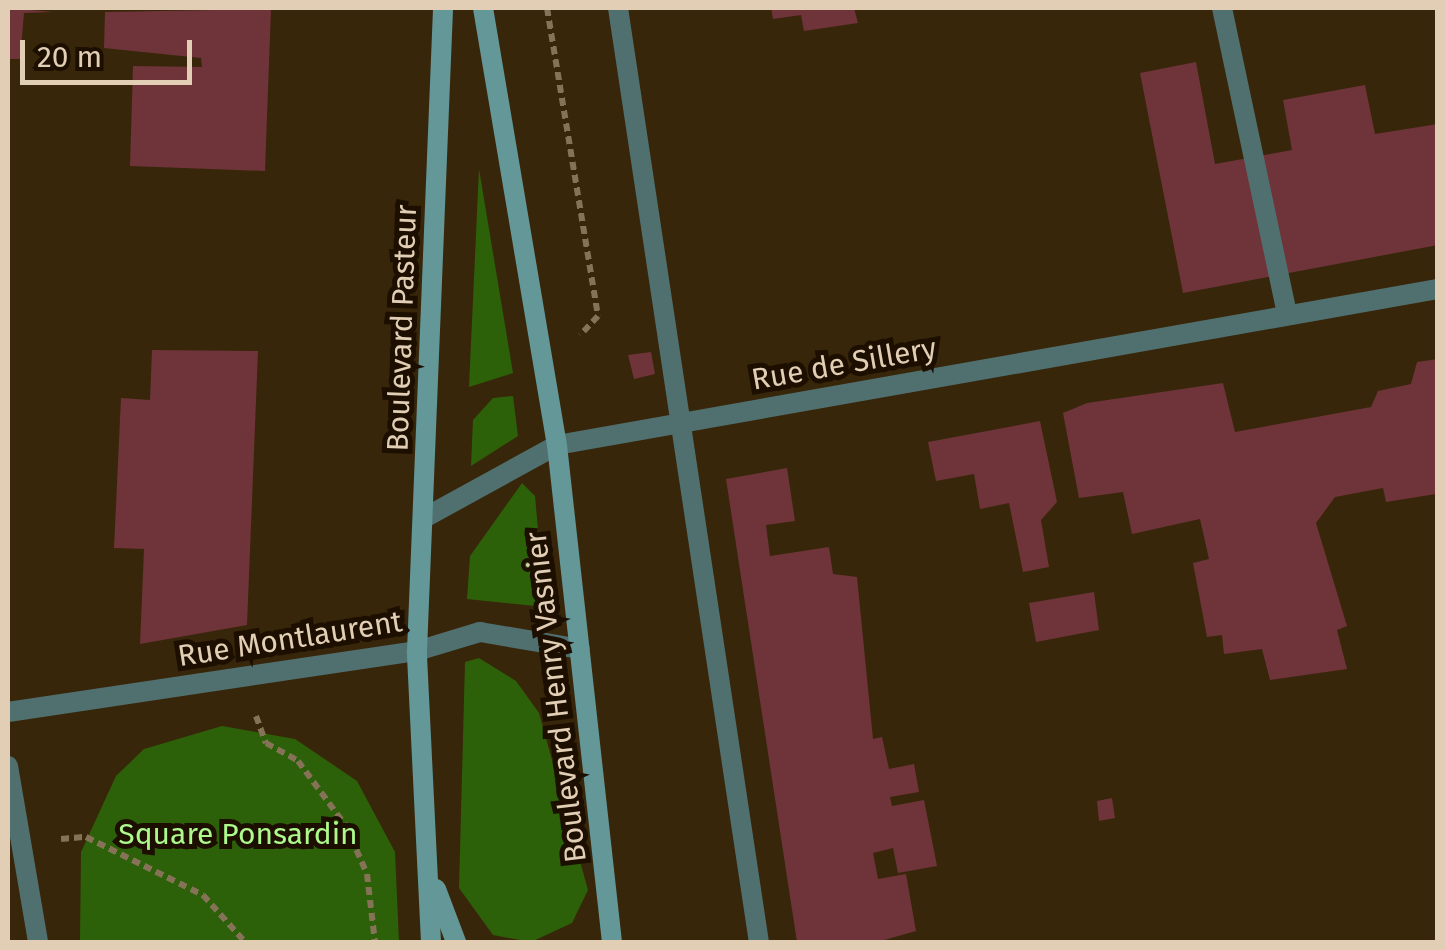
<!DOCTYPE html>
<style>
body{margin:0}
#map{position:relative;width:1445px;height:950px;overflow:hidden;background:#38260a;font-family:"Fira Sans",sans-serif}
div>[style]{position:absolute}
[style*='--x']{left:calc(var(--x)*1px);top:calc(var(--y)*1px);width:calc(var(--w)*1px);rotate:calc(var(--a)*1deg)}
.green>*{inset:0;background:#2d6109}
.building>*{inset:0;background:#6e3439}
.path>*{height:6px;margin-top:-3px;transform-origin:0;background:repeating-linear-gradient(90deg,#857257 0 8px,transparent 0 13px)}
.lane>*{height:20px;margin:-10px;padding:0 10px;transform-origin:10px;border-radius:10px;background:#507070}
.street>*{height:20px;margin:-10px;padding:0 10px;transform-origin:10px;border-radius:10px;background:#507070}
.secondary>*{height:20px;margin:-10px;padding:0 10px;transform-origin:10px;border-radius:10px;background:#639798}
span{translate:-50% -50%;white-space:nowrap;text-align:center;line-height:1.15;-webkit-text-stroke:10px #1d0f00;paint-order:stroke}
.street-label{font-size:30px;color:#e1ceb4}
.park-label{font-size:30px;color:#aef98d}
.frame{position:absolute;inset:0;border:10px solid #e1ceb4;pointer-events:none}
.scale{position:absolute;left:20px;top:40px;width:172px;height:45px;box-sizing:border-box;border:5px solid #e1ceb4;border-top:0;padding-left:12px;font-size:30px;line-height:35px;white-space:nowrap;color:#e1ceb4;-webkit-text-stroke:8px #1d0f00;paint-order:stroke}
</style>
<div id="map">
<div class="green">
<div style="clip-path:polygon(479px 169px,513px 373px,469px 387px)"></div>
<div style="clip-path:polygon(513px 396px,518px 436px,471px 466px,473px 420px,493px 398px)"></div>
<div style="clip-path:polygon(522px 483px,535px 496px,545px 607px,467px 599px,470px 556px)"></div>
<div style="clip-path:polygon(479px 658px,516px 681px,539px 713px,588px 890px,572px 923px,531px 942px,493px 935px,459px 888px,465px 662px)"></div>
<div style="clip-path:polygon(222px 726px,295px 739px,357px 781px,395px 852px,399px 942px,80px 942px,81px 852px,116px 776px,144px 749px)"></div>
</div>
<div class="building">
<div style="clip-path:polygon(8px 8px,53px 12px,24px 13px,20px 59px,8px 59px)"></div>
<div style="clip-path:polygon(771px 8px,854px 8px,858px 23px,804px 31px,801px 15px,773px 19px)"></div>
<div style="clip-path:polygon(271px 9px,265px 171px,130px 166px,133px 66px,202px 67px,201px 58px,104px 48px,105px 12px)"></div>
<div style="clip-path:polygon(1196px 62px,1215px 164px,1292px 150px,1283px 100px,1365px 85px,1375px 134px,1438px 124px,1438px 245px,1183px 293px,1140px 73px)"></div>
<div style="clip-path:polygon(152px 350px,258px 351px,247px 625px,140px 644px,144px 549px,114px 548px,121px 398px,150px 400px)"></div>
<div style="clip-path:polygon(651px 352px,655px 374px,634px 379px,628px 355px)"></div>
<div style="clip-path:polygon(1438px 359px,1436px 494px,1386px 502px,1383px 488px,1335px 497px,1316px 523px,1347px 626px,1337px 630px,1347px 669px,1270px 680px,1262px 649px,1224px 654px,1222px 635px,1207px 637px,1193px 563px,1209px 559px,1200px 519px,1132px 534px,1123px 492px,1079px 498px,1063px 413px,1087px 403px,1223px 383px,1235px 432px,1371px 407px,1378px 391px,1411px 384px,1417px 362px)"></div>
<div style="clip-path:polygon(1040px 421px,1057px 502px,1041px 520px,1049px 567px,1023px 572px,1009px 503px,980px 509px,974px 474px,936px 481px,928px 442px)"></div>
<div style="clip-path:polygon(787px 468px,795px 521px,766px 525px,770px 556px,829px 547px,833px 574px,857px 577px,873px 739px,882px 737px,889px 769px,914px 764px,919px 792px,890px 797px,892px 806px,924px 800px,937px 866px,898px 873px,893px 848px,873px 853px,878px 879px,906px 874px,916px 931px,877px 942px,797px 942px,726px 479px)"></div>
<div style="clip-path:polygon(1094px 592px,1099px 630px,1036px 642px,1029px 603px)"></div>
<div style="clip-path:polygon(1112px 798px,1115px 818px,1099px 821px,1097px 801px)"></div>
</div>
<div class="path">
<div style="--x:547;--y:8;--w:312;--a:80.6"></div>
<div style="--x:598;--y:316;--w:26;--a:133"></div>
<div style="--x:256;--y:716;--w:29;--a:70"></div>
<div style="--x:266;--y:743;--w:37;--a:29"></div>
<div style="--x:298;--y:761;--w:81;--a:53.6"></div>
<div style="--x:346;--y:826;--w:52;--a:66.4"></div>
<div style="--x:367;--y:874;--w:68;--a:83.3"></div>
<div style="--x:61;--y:839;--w:25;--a:-5"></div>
<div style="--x:86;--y:837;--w:131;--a:26.4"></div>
<div style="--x:203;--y:895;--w:63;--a:48.2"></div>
</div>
<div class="lane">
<div style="--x:618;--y:8;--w:945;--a:81.42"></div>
<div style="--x:1222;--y:8;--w:314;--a:78"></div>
</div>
<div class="street">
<div style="--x:426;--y:517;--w:149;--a:-28.8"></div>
<div style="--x:557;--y:445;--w:895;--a:-10.04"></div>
<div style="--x:8;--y:712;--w:414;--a:-8.5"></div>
<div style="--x:417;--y:651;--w:66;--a:-16.8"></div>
<div style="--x:480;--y:632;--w:101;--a:9.6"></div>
<div style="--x:8;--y:766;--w:179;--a:80.3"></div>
</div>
<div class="secondary">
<div style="--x:483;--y:8;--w:443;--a:80.4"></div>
<div style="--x:557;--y:445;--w:500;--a:83.69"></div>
<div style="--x:436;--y:889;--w:57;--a:69.3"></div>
<div style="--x:431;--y:942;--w:291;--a:-92.8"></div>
<div style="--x:417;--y:651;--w:644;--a:-87.68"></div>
</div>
<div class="street-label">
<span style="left:402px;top:328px;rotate:-88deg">Boulevard Pasteur</span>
<span style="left:844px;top:364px;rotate:-10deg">Rue de Sillery</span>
<span style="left:290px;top:639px;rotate:-9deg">Rue Montlaurent</span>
<span style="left:556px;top:697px;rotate:-97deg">Boulevard Henry Vasnier</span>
</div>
<div class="park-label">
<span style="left:238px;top:834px">Square Ponsardin</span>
</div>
<div class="frame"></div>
<div class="scale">20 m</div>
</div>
